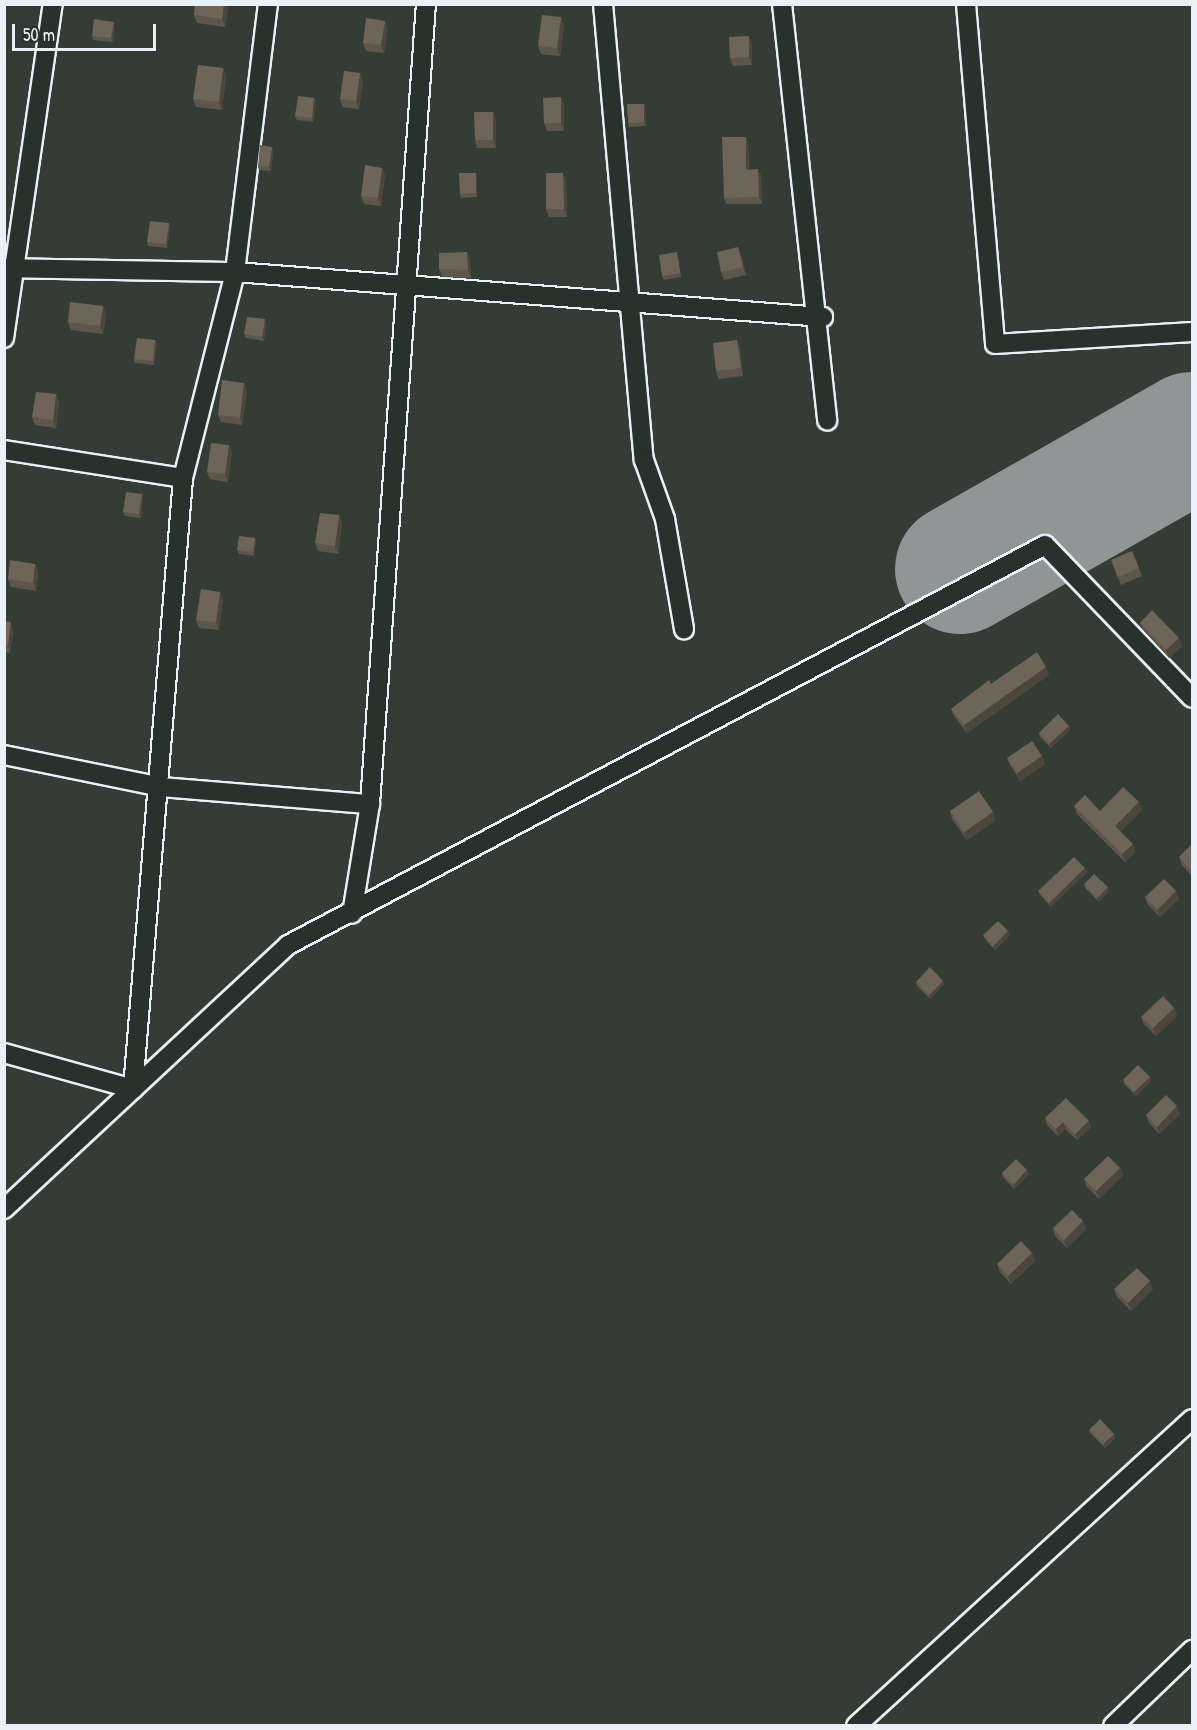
<!DOCTYPE html>
<style>
body{margin:0}
#map{position:relative;width:1197px;height:1730px;overflow:hidden;background:#343d35;font-family:"Patrick Hand",sans-serif}
div>[style]{position:absolute}
[style*='--x']{left:calc(var(--x)*1px);top:calc(var(--y)*1px);width:calc(var(--w)*1px);rotate:calc(var(--a)*1deg)}
.runway>*{height:130px;margin:-65px;padding:0 65px;transform-origin:65px;border-radius:65px;background:#8e9796}
.roads{filter:drop-shadow(2px 0 #e8f1f8) drop-shadow(-2px 0 #e8f1f8) drop-shadow(0 2px #e8f1f8) drop-shadow(0 -2px #e8f1f8)}
.street>*{height:18px;margin:-9px;padding:0 9px;transform-origin:9px;border-radius:9px;background:#26332d}
.wall>*{inset:0;background:#5f564b}
.shaded-wall>*{inset:0;background:#4d463d}
.building>*{inset:0;background:#6e6457}
span{translate:-50% -50%;white-space:nowrap;text-align:center;line-height:1.15;-webkit-text-stroke:4.5px #26332d;paint-order:stroke}
.frame{position:absolute;inset:0;border:6px solid #e8f1f8;pointer-events:none}
.scale{position:absolute;left:12px;top:24px;width:144px;height:27px;box-sizing:border-box;border:3px solid #e8f1f8;border-top:0;padding-left:8px;font-size:18px;line-height:21px;white-space:nowrap;color:#e8f1f8;-webkit-text-stroke:4px #26332d;paint-order:stroke}
</style>
<div id="map">
<div class="runway">
<div style="--x:960;--y:569;--w:267;--a:-29.6"></div>
</div>
<div class="roads">
<div class="street">
<div style="--x:603;--y:4;--w:458;--a:84.9"></div>
<div style="--x:644;--y:460;--w:63;--a:70.4"></div>
<div style="--x:665;--y:519;--w:112;--a:80.2"></div>
<div style="--x:782;--y:4;--w:419;--a:83.8"></div>
<div style="--x:966;--y:4;--w:341;--a:85.1"></div>
<div style="--x:995;--y:344;--w:197;--a:-3.5"></div>
<div style="--x:4;--y:268;--w:231;--a:1"></div>
<div style="--x:235;--y:272;--w:590;--a:4.38"></div>
<div style="--x:4;--y:338;--w:338;--a:-81.7"></div>
<div style="--x:4;--y:450;--w:181;--a:8.9"></div>
<div style="--x:4;--y:755;--w:160;--a:11.5"></div>
<div style="--x:161;--y:787;--w:210;--a:4.7"></div>
<div style="--x:370;--y:804;--w:111;--a:99.3"></div>
<div style="--x:370;--y:804;--w:802;--a:-86"></div>
<div style="--x:4;--y:1053;--w:134;--a:15.6"></div>
<div style="--x:133;--y:1089;--w:613;--a:-85.32"></div>
<div style="--x:183;--y:478;--w:212;--a:-75.8"></div>
<div style="--x:235;--y:272;--w:270;--a:-83"></div>
<div style="--x:4;--y:1209;--w:388;--a:-42.9"></div>
<div style="--x:288;--y:945;--w:856;--a:-27.85"></div>
<div style="--x:1045;--y:545;--w:212;--a:46.1"></div>
<div style="--x:856;--y:1726;--w:455;--a:-42.4"></div>
<div style="--x:1113;--y:1726;--w:110;--a:-43.9"></div>
</div>
</div>
<div class="wall">
<div style="clip-path:polygon(228px 9px,225px 27px,197px 23px,194px 15px)"></div>
<div style="clip-path:polygon(561px 17px,564px 25px,560px 56px,541px 54px,538px 46px)"></div>
<div style="clip-path:polygon(385px 21px,387px 29px,384px 53px,366px 51px,363px 43px)"></div>
<div style="clip-path:polygon(115px 26px,113px 42px,93px 40px,92px 36px)"></div>
<div style="clip-path:polygon(752px 44px,752px 65px,733px 66px,730px 58px)"></div>
<div style="clip-path:polygon(223px 68px,226px 76px,222px 110px,196px 107px,193px 99px)"></div>
<div style="clip-path:polygon(360px 73px,363px 81px,359px 109px,343px 107px,340px 99px)"></div>
<div style="clip-path:polygon(561px 97px,564px 105px,564px 131px,547px 131px,544px 123px)"></div>
<div style="clip-path:polygon(314px 98px,316px 102px,313px 122px,297px 120px,295px 116px)"></div>
<div style="clip-path:polygon(644px 104px,645px 107px,646px 126px,629px 127px,628px 123px)"></div>
<div style="clip-path:polygon(493px 112px,496px 120px,496px 148px,477px 148px,475px 140px)"></div>
<div style="clip-path:polygon(748px 143px,749px 170px,758px 169px,761px 176px,762px 204px,726px 204px,724px 198px)"></div>
<div style="clip-path:polygon(272px 147px,273px 151px,271px 171px,259px 170px,258px 166px)"></div>
<div style="clip-path:polygon(382px 168px,385px 175px,381px 206px,364px 204px,361px 196px)"></div>
<div style="clip-path:polygon(563px 173px,566px 181px,567px 217px,549px 217px,546px 209px)"></div>
<div style="clip-path:polygon(477px 177px,477px 197px,461px 198px,460px 194px)"></div>
<div style="clip-path:polygon(169px 223px,170px 227px,167px 248px,148px 246px,147px 242px)"></div>
<div style="clip-path:polygon(467px 252px,470px 260px,471px 278px,442px 277px,439px 269px)"></div>
<div style="clip-path:polygon(741px 255px,746px 275px,724px 280px,721px 272px)"></div>
<div style="clip-path:polygon(678px 256px,681px 277px,664px 280px,662px 276px)"></div>
<div style="clip-path:polygon(103px 306px,106px 314px,103px 334px,71px 330px,68px 322px)"></div>
<div style="clip-path:polygon(266px 323px,264px 341px,246px 338px,244px 334px)"></div>
<div style="clip-path:polygon(155px 340px,157px 344px,154px 365px,135px 363px,134px 359px)"></div>
<div style="clip-path:polygon(737px 340px,740px 348px,743px 376px,719px 379px,716px 371px)"></div>
<div style="clip-path:polygon(244px 383px,247px 391px,242px 425px,221px 422px,218px 415px)"></div>
<div style="clip-path:polygon(56px 394px,59px 402px,56px 428px,35px 425px,32px 417px)"></div>
<div style="clip-path:polygon(229px 445px,232px 453px,228px 482px,210px 479px,207px 472px)"></div>
<div style="clip-path:polygon(142px 494px,143px 498px,141px 518px,125px 516px,123px 512px)"></div>
<div style="clip-path:polygon(339px 515px,342px 523px,338px 554px,318px 551px,315px 543px)"></div>
<div style="clip-path:polygon(255px 538px,256px 542px,254px 556px,239px 554px,237px 550px)"></div>
<div style="clip-path:polygon(1132px 551px,1142px 576px,1121px 585px,1114px 568px)"></div>
<div style="clip-path:polygon(35px 564px,38px 572px,36px 591px,11px 587px,8px 579px)"></div>
<div style="clip-path:polygon(220px 592px,223px 599px,219px 630px,199px 628px,196px 620px)"></div>
<div style="clip-path:polygon(4px 621px,13px 630px,10px 653px,4px 652px)"></div>
<div style="clip-path:polygon(1140px 623px,1182px 646px,1169px 658px,1143px 630px)"></div>
<div style="clip-path:polygon(1046px 667px,1049px 675px,967px 733px,954px 716px,951px 709px,991px 684px)"></div>
<div style="clip-path:polygon(1070px 730px,1051px 748px,1040px 737px,1039px 733px)"></div>
<div style="clip-path:polygon(1007px 758px,1045px 764px,1020px 781px,1010px 765px)"></div>
<div style="clip-path:polygon(1074px 806px,1100px 811px,1142px 810px,1120px 832px,1133px 844px,1135px 852px,1125px 862px,1077px 814px)"></div>
<div style="clip-path:polygon(950px 811px,996px 820px,967px 840px,952px 819px)"></div>
<div style="clip-path:polygon(1192px 844px,1192px 876px,1182px 865px,1179px 857px)"></div>
<div style="clip-path:polygon(1085px 868px,1087px 872px,1051px 907px,1040px 895px,1038px 891px)"></div>
<div style="clip-path:polygon(1084px 884px,1109px 891px,1099px 902px,1085px 888px)"></div>
<div style="clip-path:polygon(1145px 897px,1179px 899px,1160px 917px,1148px 905px)"></div>
<div style="clip-path:polygon(983px 935px,1010px 935px,995px 950px,985px 939px)"></div>
<div style="clip-path:polygon(916px 982px,944px 984px,930px 999px,917px 986px)"></div>
<div style="clip-path:polygon(1174px 1008px,1177px 1016px,1156px 1036px,1144px 1024px,1141px 1017px)"></div>
<div style="clip-path:polygon(1150px 1077px,1151px 1081px,1136px 1096px,1124px 1084px,1123px 1080px)"></div>
<div style="clip-path:polygon(1180px 1114px,1159px 1134px,1149px 1123px,1146px 1115px)"></div>
<div style="clip-path:polygon(1045px 1118px,1091px 1127px,1077px 1140px,1065px 1129px,1058px 1136px,1047px 1125px)"></div>
<div style="clip-path:polygon(1120px 1168px,1123px 1175px,1099px 1199px,1087px 1187px,1084px 1179px)"></div>
<div style="clip-path:polygon(1002px 1173px,1029px 1174px,1014px 1189px,1003px 1177px)"></div>
<div style="clip-path:polygon(1053px 1228px,1086px 1229px,1067px 1248px,1055px 1236px)"></div>
<div style="clip-path:polygon(1032px 1253px,1035px 1261px,1011px 1284px,1000px 1272px,997px 1264px)"></div>
<div style="clip-path:polygon(1114px 1289px,1153px 1289px,1131px 1311px,1117px 1297px)"></div>
<div style="clip-path:polygon(1089px 1430px,1114px 1434px,1115px 1438px,1105px 1448px,1090px 1433px)"></div>
</div>
<div class="shaded-wall">
<div style="clip-path:polygon(224px 4px,226px 4px,228px 9px,225px 27px,222px 19px)"></div>
<div style="clip-path:polygon(561px 17px,564px 25px,560px 56px,557px 48px)"></div>
<div style="clip-path:polygon(385px 21px,387px 29px,384px 53px,381px 45px)"></div>
<div style="clip-path:polygon(114px 22px,115px 26px,113px 42px,111px 38px)"></div>
<div style="clip-path:polygon(749px 36px,752px 44px,752px 65px,749px 57px)"></div>
<div style="clip-path:polygon(223px 68px,226px 76px,222px 110px,219px 102px)"></div>
<div style="clip-path:polygon(360px 73px,363px 81px,359px 109px,356px 101px)"></div>
<div style="clip-path:polygon(561px 97px,564px 105px,564px 131px,561px 123px)"></div>
<div style="clip-path:polygon(314px 98px,316px 102px,313px 122px,312px 118px)"></div>
<div style="clip-path:polygon(644px 104px,645px 107px,646px 126px,644px 122px)"></div>
<div style="clip-path:polygon(493px 112px,496px 120px,496px 148px,493px 140px)"></div>
<div style="clip-path:polygon(746px 137px,748px 143px,749px 177px,746px 170px)"></div>
<div style="clip-path:polygon(272px 147px,273px 151px,271px 171px,269px 167px)"></div>
<div style="clip-path:polygon(382px 168px,385px 175px,381px 206px,378px 198px)"></div>
<div style="clip-path:polygon(758px 169px,761px 176px,762px 204px,759px 197px)"></div>
<div style="clip-path:polygon(476px 173px,477px 177px,477px 197px,476px 193px)"></div>
<div style="clip-path:polygon(563px 173px,566px 181px,567px 217px,564px 209px)"></div>
<div style="clip-path:polygon(169px 223px,170px 227px,167px 248px,166px 244px)"></div>
<div style="clip-path:polygon(738px 247px,741px 255px,746px 275px,743px 267px)"></div>
<div style="clip-path:polygon(467px 252px,470px 260px,471px 278px,468px 270px)"></div>
<div style="clip-path:polygon(103px 306px,106px 314px,103px 334px,100px 326px)"></div>
<div style="clip-path:polygon(265px 319px,266px 323px,264px 341px,262px 337px)"></div>
<div style="clip-path:polygon(155px 340px,157px 344px,154px 365px,153px 361px)"></div>
<div style="clip-path:polygon(737px 340px,740px 348px,743px 376px,741px 368px)"></div>
<div style="clip-path:polygon(244px 383px,247px 391px,242px 425px,240px 417px)"></div>
<div style="clip-path:polygon(56px 394px,59px 402px,56px 428px,53px 420px)"></div>
<div style="clip-path:polygon(229px 445px,232px 453px,228px 482px,225px 474px)"></div>
<div style="clip-path:polygon(142px 494px,143px 498px,141px 518px,139px 514px)"></div>
<div style="clip-path:polygon(339px 515px,342px 523px,338px 554px,335px 546px)"></div>
<div style="clip-path:polygon(255px 538px,256px 542px,254px 556px,253px 552px)"></div>
<div style="clip-path:polygon(35px 564px,38px 572px,36px 591px,33px 583px)"></div>
<div style="clip-path:polygon(220px 592px,223px 599px,219px 630px,216px 622px)"></div>
<div style="clip-path:polygon(11px 622px,13px 630px,10px 653px,8px 645px)"></div>
<div style="clip-path:polygon(1179px 638px,1182px 646px,1169px 658px,1166px 650px)"></div>
<div style="clip-path:polygon(1046px 667px,1049px 675px,967px 733px,964px 725px)"></div>
<div style="clip-path:polygon(1069px 726px,1070px 730px,1051px 748px,1049px 744px)"></div>
<div style="clip-path:polygon(1042px 756px,1045px 764px,1020px 781px,1017px 773px)"></div>
<div style="clip-path:polygon(1139px 802px,1142px 810px,1118px 834px,1115px 826px)"></div>
<div style="clip-path:polygon(993px 812px,996px 820px,967px 840px,964px 832px)"></div>
<div style="clip-path:polygon(1133px 844px,1135px 852px,1125px 862px,1122px 854px)"></div>
<div style="clip-path:polygon(1085px 868px,1087px 872px,1051px 907px,1049px 903px)"></div>
<div style="clip-path:polygon(1108px 887px,1109px 891px,1099px 902px,1097px 898px)"></div>
<div style="clip-path:polygon(1176px 891px,1179px 899px,1160px 917px,1157px 910px)"></div>
<div style="clip-path:polygon(1008px 931px,1010px 935px,995px 950px,993px 946px)"></div>
<div style="clip-path:polygon(943px 981px,944px 984px,930px 999px,929px 995px)"></div>
<div style="clip-path:polygon(1174px 1008px,1177px 1016px,1156px 1036px,1153px 1028px)"></div>
<div style="clip-path:polygon(1150px 1077px,1151px 1081px,1136px 1096px,1134px 1092px)"></div>
<div style="clip-path:polygon(1177px 1106px,1180px 1114px,1159px 1134px,1157px 1127px)"></div>
<div style="clip-path:polygon(1089px 1121px,1091px 1127px,1077px 1140px,1075px 1134px)"></div>
<div style="clip-path:polygon(1063px 1122px,1065px 1129px,1058px 1136px,1056px 1129px)"></div>
<div style="clip-path:polygon(1120px 1168px,1123px 1175px,1099px 1199px,1096px 1191px)"></div>
<div style="clip-path:polygon(1027px 1170px,1029px 1174px,1014px 1189px,1013px 1185px)"></div>
<div style="clip-path:polygon(1083px 1221px,1086px 1229px,1067px 1248px,1064px 1240px)"></div>
<div style="clip-path:polygon(1032px 1253px,1035px 1261px,1011px 1284px,1008px 1276px)"></div>
<div style="clip-path:polygon(1150px 1281px,1153px 1289px,1131px 1311px,1128px 1303px)"></div>
<div style="clip-path:polygon(1114px 1434px,1115px 1438px,1105px 1448px,1103px 1444px)"></div>
</div>
<div class="building">
<div style="clip-path:polygon(195px 4px,224px 4px,222px 19px,194px 15px)"></div>
<div style="clip-path:polygon(542px 15px,561px 17px,557px 48px,538px 46px)"></div>
<div style="clip-path:polygon(366px 18px,385px 21px,381px 45px,363px 43px)"></div>
<div style="clip-path:polygon(94px 19px,114px 22px,111px 38px,92px 36px)"></div>
<div style="clip-path:polygon(749px 36px,749px 57px,730px 58px,729px 37px)"></div>
<div style="clip-path:polygon(198px 65px,223px 68px,219px 102px,193px 99px)"></div>
<div style="clip-path:polygon(344px 71px,360px 73px,356px 101px,340px 99px)"></div>
<div style="clip-path:polygon(298px 96px,314px 98px,312px 118px,295px 116px)"></div>
<div style="clip-path:polygon(561px 97px,561px 123px,544px 123px,543px 98px)"></div>
<div style="clip-path:polygon(627px 104px,644px 104px,644px 122px,628px 123px)"></div>
<div style="clip-path:polygon(474px 112px,493px 112px,493px 140px,475px 140px)"></div>
<div style="clip-path:polygon(722px 137px,746px 137px,746px 170px,758px 169px,759px 197px,724px 198px)"></div>
<div style="clip-path:polygon(260px 145px,272px 147px,269px 167px,258px 166px)"></div>
<div style="clip-path:polygon(365px 165px,382px 168px,378px 198px,361px 196px)"></div>
<div style="clip-path:polygon(459px 173px,476px 173px,476px 193px,460px 194px)"></div>
<div style="clip-path:polygon(546px 173px,563px 173px,564px 209px,546px 209px)"></div>
<div style="clip-path:polygon(150px 221px,169px 223px,166px 244px,147px 242px)"></div>
<div style="clip-path:polygon(738px 247px,743px 267px,721px 272px,717px 252px)"></div>
<div style="clip-path:polygon(467px 252px,468px 270px,439px 269px,439px 253px)"></div>
<div style="clip-path:polygon(677px 252px,680px 273px,662px 276px,659px 255px)"></div>
<div style="clip-path:polygon(70px 302px,103px 306px,100px 326px,68px 322px)"></div>
<div style="clip-path:polygon(247px 317px,265px 319px,262px 337px,244px 334px)"></div>
<div style="clip-path:polygon(137px 338px,155px 340px,153px 361px,134px 359px)"></div>
<div style="clip-path:polygon(737px 340px,741px 368px,716px 371px,713px 343px)"></div>
<div style="clip-path:polygon(222px 380px,244px 383px,240px 417px,218px 415px)"></div>
<div style="clip-path:polygon(36px 392px,56px 394px,53px 420px,32px 417px)"></div>
<div style="clip-path:polygon(211px 443px,229px 445px,225px 474px,207px 472px)"></div>
<div style="clip-path:polygon(126px 492px,142px 494px,139px 514px,123px 512px)"></div>
<div style="clip-path:polygon(320px 513px,339px 515px,335px 546px,315px 543px)"></div>
<div style="clip-path:polygon(239px 536px,255px 538px,253px 552px,237px 550px)"></div>
<div style="clip-path:polygon(1132px 551px,1139px 568px,1118px 577px,1111px 560px)"></div>
<div style="clip-path:polygon(10px 560px,35px 564px,33px 583px,8px 579px)"></div>
<div style="clip-path:polygon(201px 589px,220px 592px,216px 622px,196px 620px)"></div>
<div style="clip-path:polygon(1152px 610px,1179px 638px,1166px 650px,1140px 623px)"></div>
<div style="clip-path:polygon(4px 621px,11px 622px,8px 645px,4px 645px)"></div>
<div style="clip-path:polygon(1037px 652px,1046px 667px,964px 725px,951px 709px,989px 680px,991px 684px)"></div>
<div style="clip-path:polygon(1058px 714px,1069px 726px,1049px 744px,1039px 733px)"></div>
<div style="clip-path:polygon(1032px 741px,1042px 756px,1017px 773px,1007px 758px)"></div>
<div style="clip-path:polygon(1123px 787px,1139px 802px,1115px 826px,1133px 844px,1122px 854px,1074px 806px,1085px 795px,1100px 811px)"></div>
<div style="clip-path:polygon(979px 791px,993px 812px,964px 832px,950px 811px)"></div>
<div style="clip-path:polygon(1192px 844px,1192px 871px,1179px 857px)"></div>
<div style="clip-path:polygon(1074px 857px,1085px 868px,1049px 903px,1038px 891px)"></div>
<div style="clip-path:polygon(1094px 874px,1108px 887px,1097px 898px,1084px 884px)"></div>
<div style="clip-path:polygon(1164px 879px,1176px 891px,1157px 910px,1145px 897px)"></div>
<div style="clip-path:polygon(998px 921px,1008px 931px,993px 946px,983px 935px)"></div>
<div style="clip-path:polygon(930px 967px,943px 981px,929px 995px,916px 982px)"></div>
<div style="clip-path:polygon(1163px 996px,1174px 1008px,1153px 1028px,1141px 1017px)"></div>
<div style="clip-path:polygon(1138px 1065px,1150px 1077px,1134px 1092px,1123px 1080px)"></div>
<div style="clip-path:polygon(1166px 1095px,1177px 1106px,1157px 1127px,1146px 1115px)"></div>
<div style="clip-path:polygon(1066px 1098px,1089px 1121px,1075px 1134px,1063px 1122px,1056px 1129px,1045px 1118px)"></div>
<div style="clip-path:polygon(1108px 1156px,1120px 1168px,1096px 1191px,1084px 1179px)"></div>
<div style="clip-path:polygon(1016px 1159px,1027px 1170px,1013px 1185px,1002px 1173px)"></div>
<div style="clip-path:polygon(1072px 1210px,1083px 1221px,1064px 1240px,1053px 1228px)"></div>
<div style="clip-path:polygon(1021px 1241px,1032px 1253px,1008px 1276px,997px 1264px)"></div>
<div style="clip-path:polygon(1137px 1268px,1150px 1281px,1128px 1303px,1114px 1289px)"></div>
<div style="clip-path:polygon(1100px 1419px,1114px 1434px,1103px 1444px,1089px 1430px)"></div>
</div>
<div class="frame"></div>
<div class="scale">50 m</div>
</div>
